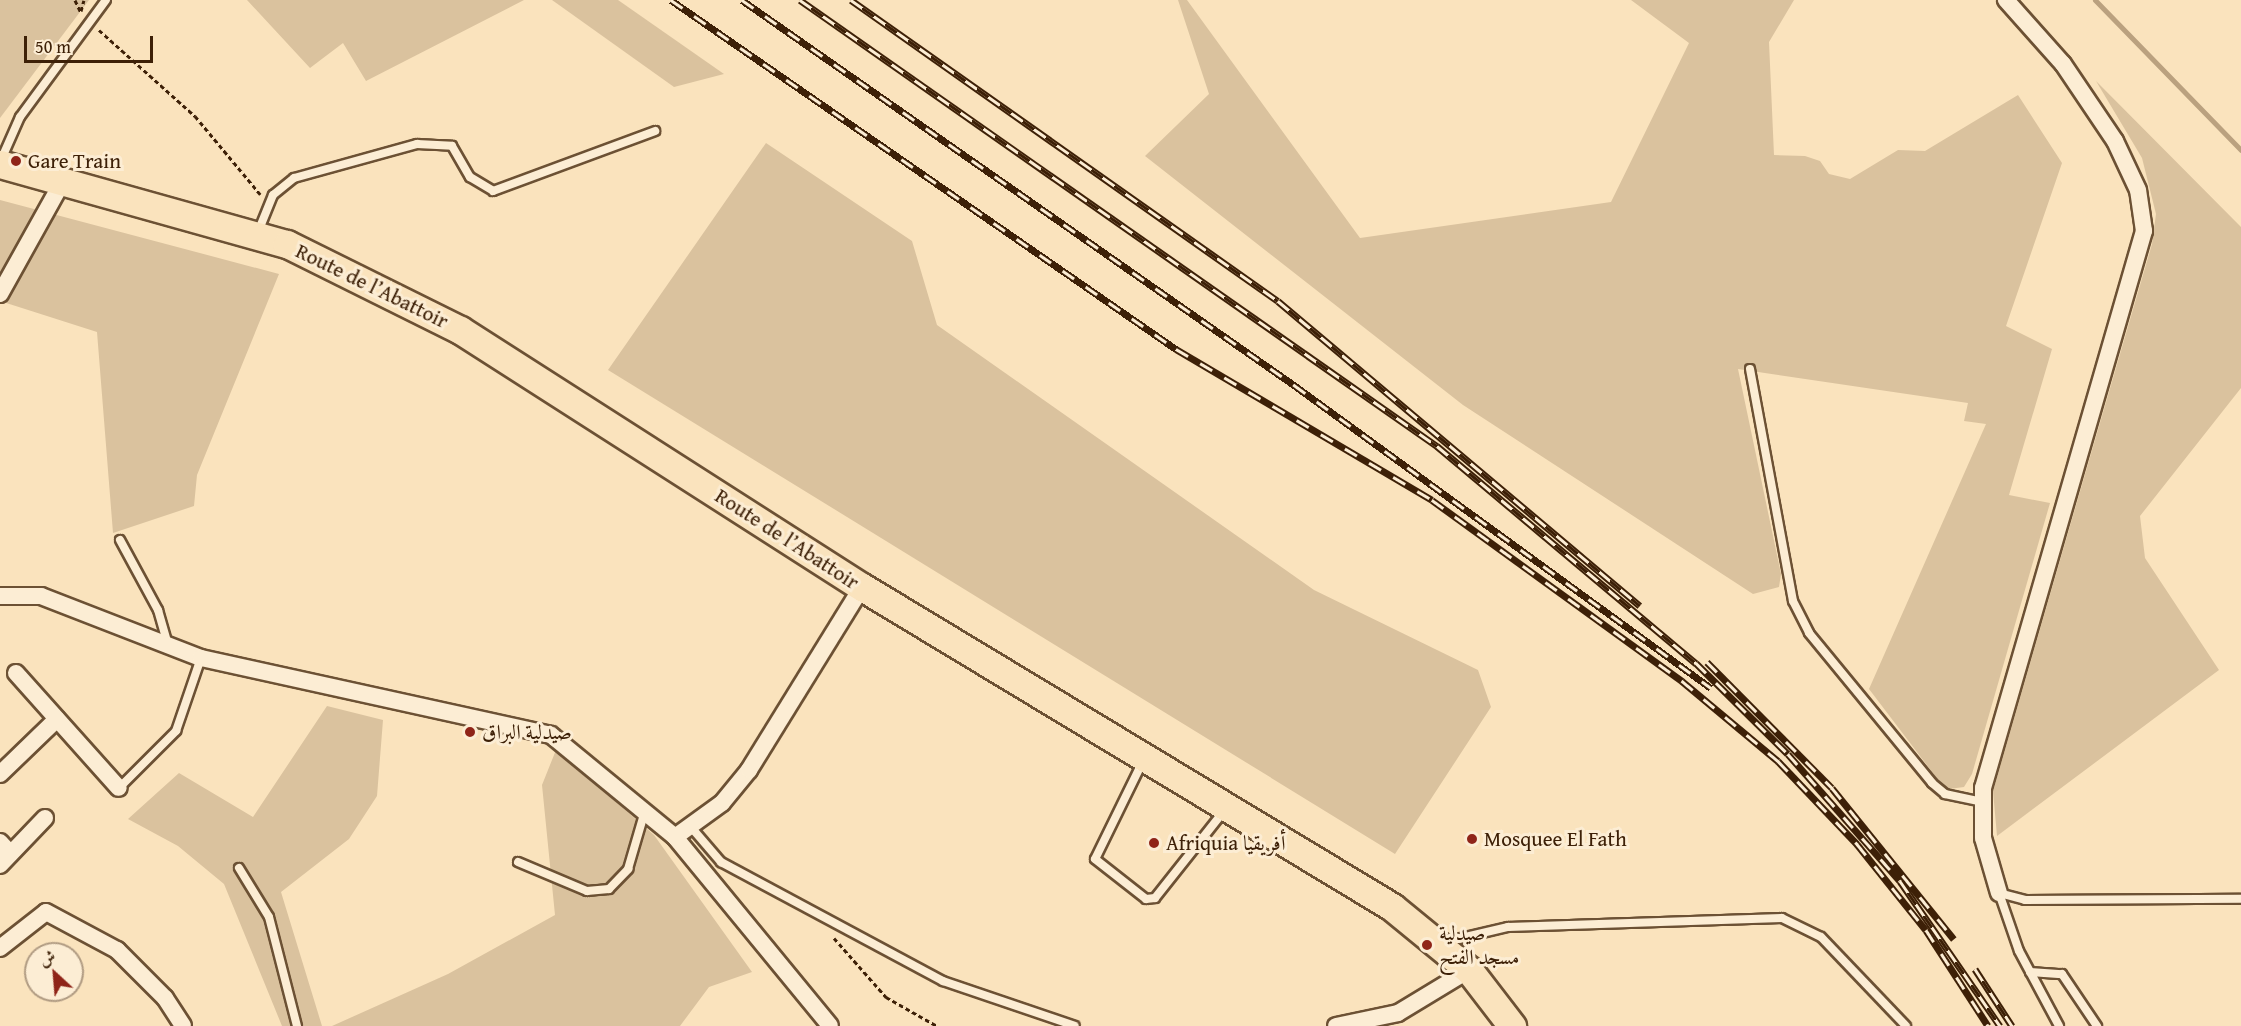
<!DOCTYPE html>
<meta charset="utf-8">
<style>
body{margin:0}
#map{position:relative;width:2241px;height:1026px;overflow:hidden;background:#fae3bd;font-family:"Gentium Book Plus",Amiri,serif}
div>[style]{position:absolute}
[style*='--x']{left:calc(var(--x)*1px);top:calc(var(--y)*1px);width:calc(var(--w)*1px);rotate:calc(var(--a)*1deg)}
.green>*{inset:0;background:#dac29e}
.stream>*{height:5px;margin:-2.5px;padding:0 2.5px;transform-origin:2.5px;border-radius:2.5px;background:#baa17f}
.path>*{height:3px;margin-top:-1.5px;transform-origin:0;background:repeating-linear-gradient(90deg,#3d2007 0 4.5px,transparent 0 7.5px)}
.roads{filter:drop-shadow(2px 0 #6c5134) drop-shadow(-2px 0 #6c5134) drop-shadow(0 2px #6c5134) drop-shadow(0 -2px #6c5134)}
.service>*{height:8px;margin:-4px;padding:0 4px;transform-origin:4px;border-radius:4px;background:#fcedd4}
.minor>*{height:16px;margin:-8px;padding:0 8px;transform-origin:8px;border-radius:8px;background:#fcedd4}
.primary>*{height:27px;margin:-13.5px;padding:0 13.5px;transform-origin:13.5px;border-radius:13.5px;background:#fae3bd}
.rail>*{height:7px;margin-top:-3.5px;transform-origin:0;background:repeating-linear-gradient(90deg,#fcedd4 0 14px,#3d2007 0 28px);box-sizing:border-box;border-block:2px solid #3d2007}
.dots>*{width:16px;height:16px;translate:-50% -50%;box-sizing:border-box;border:3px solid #fcedd4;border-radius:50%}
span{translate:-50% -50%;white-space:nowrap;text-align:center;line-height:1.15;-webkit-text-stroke:6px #fcedd4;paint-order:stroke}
.poi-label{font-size:21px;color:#3d2007}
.left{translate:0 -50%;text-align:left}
.street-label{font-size:21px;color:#3d2007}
.north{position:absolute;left:24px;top:942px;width:60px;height:60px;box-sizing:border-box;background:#fcedd4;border:2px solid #b09b82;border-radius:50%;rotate:334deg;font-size:16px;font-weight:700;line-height:24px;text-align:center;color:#3d2007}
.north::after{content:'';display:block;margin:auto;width:21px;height:27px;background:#8f2418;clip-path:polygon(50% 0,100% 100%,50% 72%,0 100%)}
.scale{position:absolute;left:24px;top:36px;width:129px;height:27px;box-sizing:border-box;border:3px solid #3d2007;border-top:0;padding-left:8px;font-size:18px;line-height:21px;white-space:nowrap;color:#3d2007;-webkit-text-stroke:4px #fcedd4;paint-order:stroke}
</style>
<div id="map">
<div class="green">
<div style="clip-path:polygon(0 0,89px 0,0 118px)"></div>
<div style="clip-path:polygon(247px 0,524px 0,366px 81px,343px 43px,310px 68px)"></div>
<div style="clip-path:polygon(552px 0,618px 0,724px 74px,674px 87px)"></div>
<div style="clip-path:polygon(1178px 0,1187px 0,1360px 238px,1611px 202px,1689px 43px,1631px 0,1794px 0,1769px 42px,1774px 155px,1805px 156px,1820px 161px,1829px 174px,1850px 179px,1898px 150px,1925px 151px,2018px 95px,2062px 163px,2006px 326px,2052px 349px,2009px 495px,2050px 503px,1972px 774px,1964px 787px,1949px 789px,1939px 781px,1869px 689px,1986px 424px,1964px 421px,1968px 403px,1738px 369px,1781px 574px,1779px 587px,1753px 594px,1463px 405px,1145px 156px,1209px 94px)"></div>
<div style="clip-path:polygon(2096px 81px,2241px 227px,2241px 388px,2140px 516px,2145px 558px,2219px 670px,1997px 836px,1993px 791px,2152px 244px,2156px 214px,2142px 158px)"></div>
<div style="clip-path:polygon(766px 143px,912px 241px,937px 325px,1314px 590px,1478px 670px,1491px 707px,1395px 854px,608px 370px)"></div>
<div style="clip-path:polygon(0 200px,279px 274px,197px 475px,194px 506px,113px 533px,97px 332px,0 301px)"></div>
<div style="clip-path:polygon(327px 706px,383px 720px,377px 796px,349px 839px,281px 892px,322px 1026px,282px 1026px,224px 884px,178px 846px,128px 819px,179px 773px,253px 817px)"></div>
<div style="clip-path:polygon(556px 750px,654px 835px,752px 972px,709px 987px,680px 1026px,332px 1026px,448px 974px,555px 915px,542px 785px)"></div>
</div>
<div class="stream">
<div style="--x:2095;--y:0;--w:209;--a:45.8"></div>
</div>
<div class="path">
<div style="--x:75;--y:0;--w:14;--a:65"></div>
<div style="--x:81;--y:11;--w:11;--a:-75"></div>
<div style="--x:99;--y:30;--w:129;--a:41.9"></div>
<div style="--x:195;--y:116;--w:102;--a:50.2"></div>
<div style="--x:834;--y:938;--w:79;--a:48.6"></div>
<div style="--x:886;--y:997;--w:59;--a:29.6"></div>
</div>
<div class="roads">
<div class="service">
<div style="--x:1;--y:160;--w:47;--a:-66.2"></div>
<div style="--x:20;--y:117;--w:145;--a:-53.7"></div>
<div style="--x:258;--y:232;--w:40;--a:-68"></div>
<div style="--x:273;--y:195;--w:27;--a:-39"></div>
<div style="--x:294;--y:178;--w:128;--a:-15.5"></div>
<div style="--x:417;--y:144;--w:35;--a:3"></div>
<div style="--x:452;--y:146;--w:36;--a:60"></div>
<div style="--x:470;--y:177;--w:27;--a:31"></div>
<div style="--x:493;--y:191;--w:173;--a:-20.3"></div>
<div style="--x:1750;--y:369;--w:236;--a:79.5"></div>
<div style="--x:1793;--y:601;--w:36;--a:63"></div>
<div style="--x:1809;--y:633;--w:194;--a:50.6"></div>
<div style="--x:1932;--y:783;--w:17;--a:40"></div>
<div style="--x:1945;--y:794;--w:38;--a:12"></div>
<div style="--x:120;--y:540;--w:80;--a:61.5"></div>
<div style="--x:158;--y:610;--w:36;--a:74"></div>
<div style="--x:1143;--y:761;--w:109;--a:116.1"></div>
<div style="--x:1095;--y:859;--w:65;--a:38.1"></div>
<div style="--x:1146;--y:899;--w:9;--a:-6"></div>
<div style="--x:1155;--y:898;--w:111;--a:-51.6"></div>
<div style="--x:119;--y:788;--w:81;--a:-45"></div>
<div style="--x:176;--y:731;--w:77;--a:-71.1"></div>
<div style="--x:690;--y:826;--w:48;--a:49.3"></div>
<div style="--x:721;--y:862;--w:252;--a:28.2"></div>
<div style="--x:943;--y:981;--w:139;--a:18.8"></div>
<div style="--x:518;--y:862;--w:75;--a:22.8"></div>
<div style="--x:587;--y:891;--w:22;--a:-5"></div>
<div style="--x:609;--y:889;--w:28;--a:-46"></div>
<div style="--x:628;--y:869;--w:60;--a:-73.7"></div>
<div style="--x:239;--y:868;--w:57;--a:58.5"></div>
<div style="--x:269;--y:917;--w:113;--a:75.6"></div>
<div style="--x:1999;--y:893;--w:27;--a:15"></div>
<div style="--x:2025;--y:900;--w:216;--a:-0.3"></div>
<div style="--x:1999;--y:893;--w:61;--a:71"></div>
<div style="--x:2019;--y:951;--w:85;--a:61.9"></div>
<div style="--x:1444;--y:942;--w:66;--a:-13.2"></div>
<div style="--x:1508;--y:927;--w:274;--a:-1.9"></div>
<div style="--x:1782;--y:918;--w:43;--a:26"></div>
<div style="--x:1821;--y:937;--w:123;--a:46.3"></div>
<div style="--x:2030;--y:972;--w:32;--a:4"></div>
<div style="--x:2062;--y:974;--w:63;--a:56.1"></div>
</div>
<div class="minor">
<div style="--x:0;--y:294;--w:132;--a:-60.9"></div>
<div style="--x:0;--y:596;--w:41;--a:0"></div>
<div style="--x:41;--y:596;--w:172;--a:21.2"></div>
<div style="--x:201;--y:658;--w:358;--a:12.4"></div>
<div style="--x:551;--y:735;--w:161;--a:39.4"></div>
<div style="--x:675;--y:837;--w:244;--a:50.6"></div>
<div style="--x:16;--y:673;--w:154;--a:48.2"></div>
<div style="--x:0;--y:774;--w:79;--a:-44"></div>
<div style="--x:675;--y:837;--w:58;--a:-35.9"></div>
<div style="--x:722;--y:803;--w:43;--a:-50.7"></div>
<div style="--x:749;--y:770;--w:215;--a:-58.3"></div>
<div style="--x:0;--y:842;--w:15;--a:48"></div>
<div style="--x:0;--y:865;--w:65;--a:-46.2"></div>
<div style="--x:1999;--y:893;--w:57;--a:-106.2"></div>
<div style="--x:1983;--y:838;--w:50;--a:-90"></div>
<div style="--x:1983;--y:788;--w:580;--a:-73.88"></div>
<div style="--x:2144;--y:231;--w:41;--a:-98.3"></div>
<div style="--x:2138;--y:190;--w:54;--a:-115.1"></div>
<div style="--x:2115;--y:141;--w:93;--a:-124"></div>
<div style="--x:2063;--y:64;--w:86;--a:-131.7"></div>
<div style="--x:0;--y:948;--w:58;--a:-38"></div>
<div style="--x:46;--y:912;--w:81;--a:28.2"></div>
<div style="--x:117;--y:950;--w:68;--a:45"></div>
<div style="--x:165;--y:998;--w:33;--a:57"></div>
<div style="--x:1336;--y:1026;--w:63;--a:-11.8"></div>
<div style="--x:1398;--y:1013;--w:83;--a:-31.2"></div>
</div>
<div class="primary">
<div style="--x:0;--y:164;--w:298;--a:15.6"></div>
<div style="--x:287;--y:244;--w:193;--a:26.4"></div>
<div style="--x:460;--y:330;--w:477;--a:32.6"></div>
<div style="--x:862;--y:587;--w:619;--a:31.12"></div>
<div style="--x:1392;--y:907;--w:99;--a:39.3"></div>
<div style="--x:1469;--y:970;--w:71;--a:52.5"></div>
</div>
</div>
<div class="rail">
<div style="--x:671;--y:0;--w:614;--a:34.65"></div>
<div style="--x:1176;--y:349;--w:297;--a:30.5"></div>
<div style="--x:1432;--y:500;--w:309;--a:35.9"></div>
<div style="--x:1682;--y:681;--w:125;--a:39.8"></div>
<div style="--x:1778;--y:761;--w:115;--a:46.4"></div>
<div style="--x:1857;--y:844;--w:110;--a:51.3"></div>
<div style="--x:1926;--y:930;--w:114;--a:57.1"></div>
<div style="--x:742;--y:0;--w:673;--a:34.89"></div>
<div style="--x:1294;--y:385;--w:515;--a:36"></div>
<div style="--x:800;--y:0;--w:778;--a:35"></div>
<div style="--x:1437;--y:446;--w:338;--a:40"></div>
<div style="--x:1696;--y:663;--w:129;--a:44.7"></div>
<div style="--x:1788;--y:754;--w:169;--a:48.6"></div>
<div style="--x:1900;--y:881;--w:176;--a:55.4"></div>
<div style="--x:851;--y:0;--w:522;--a:35.18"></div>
<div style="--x:1278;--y:301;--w:473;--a:40.1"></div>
<div style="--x:1707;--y:662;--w:177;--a:45.2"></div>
<div style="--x:1832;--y:788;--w:194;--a:51.1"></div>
<div style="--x:1975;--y:969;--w:68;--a:57"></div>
</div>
<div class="dots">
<div style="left:16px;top:161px;background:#8f2418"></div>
<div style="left:470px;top:732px;background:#8f2418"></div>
<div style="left:1472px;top:839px;background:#8f2418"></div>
<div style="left:1154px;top:843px;background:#8f2418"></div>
<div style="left:1427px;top:945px;background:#8f2418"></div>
</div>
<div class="poi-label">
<span class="left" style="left:28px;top:161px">Gare Train</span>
<span class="left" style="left:482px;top:732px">صيدلية البراق</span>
<span class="left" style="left:1484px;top:839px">Mosquee El Fath</span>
<span class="left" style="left:1166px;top:843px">Afriquia أفريقيا</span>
<span class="left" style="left:1439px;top:945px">صيدلية<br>مسجد الفتح</span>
</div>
<div class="street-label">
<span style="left:372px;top:286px;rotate:26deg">Route de l’Abattoir</span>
<span style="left:787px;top:539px;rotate:33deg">Route de l’Abattoir</span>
</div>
<div class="north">ش</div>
<div class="scale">50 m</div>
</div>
